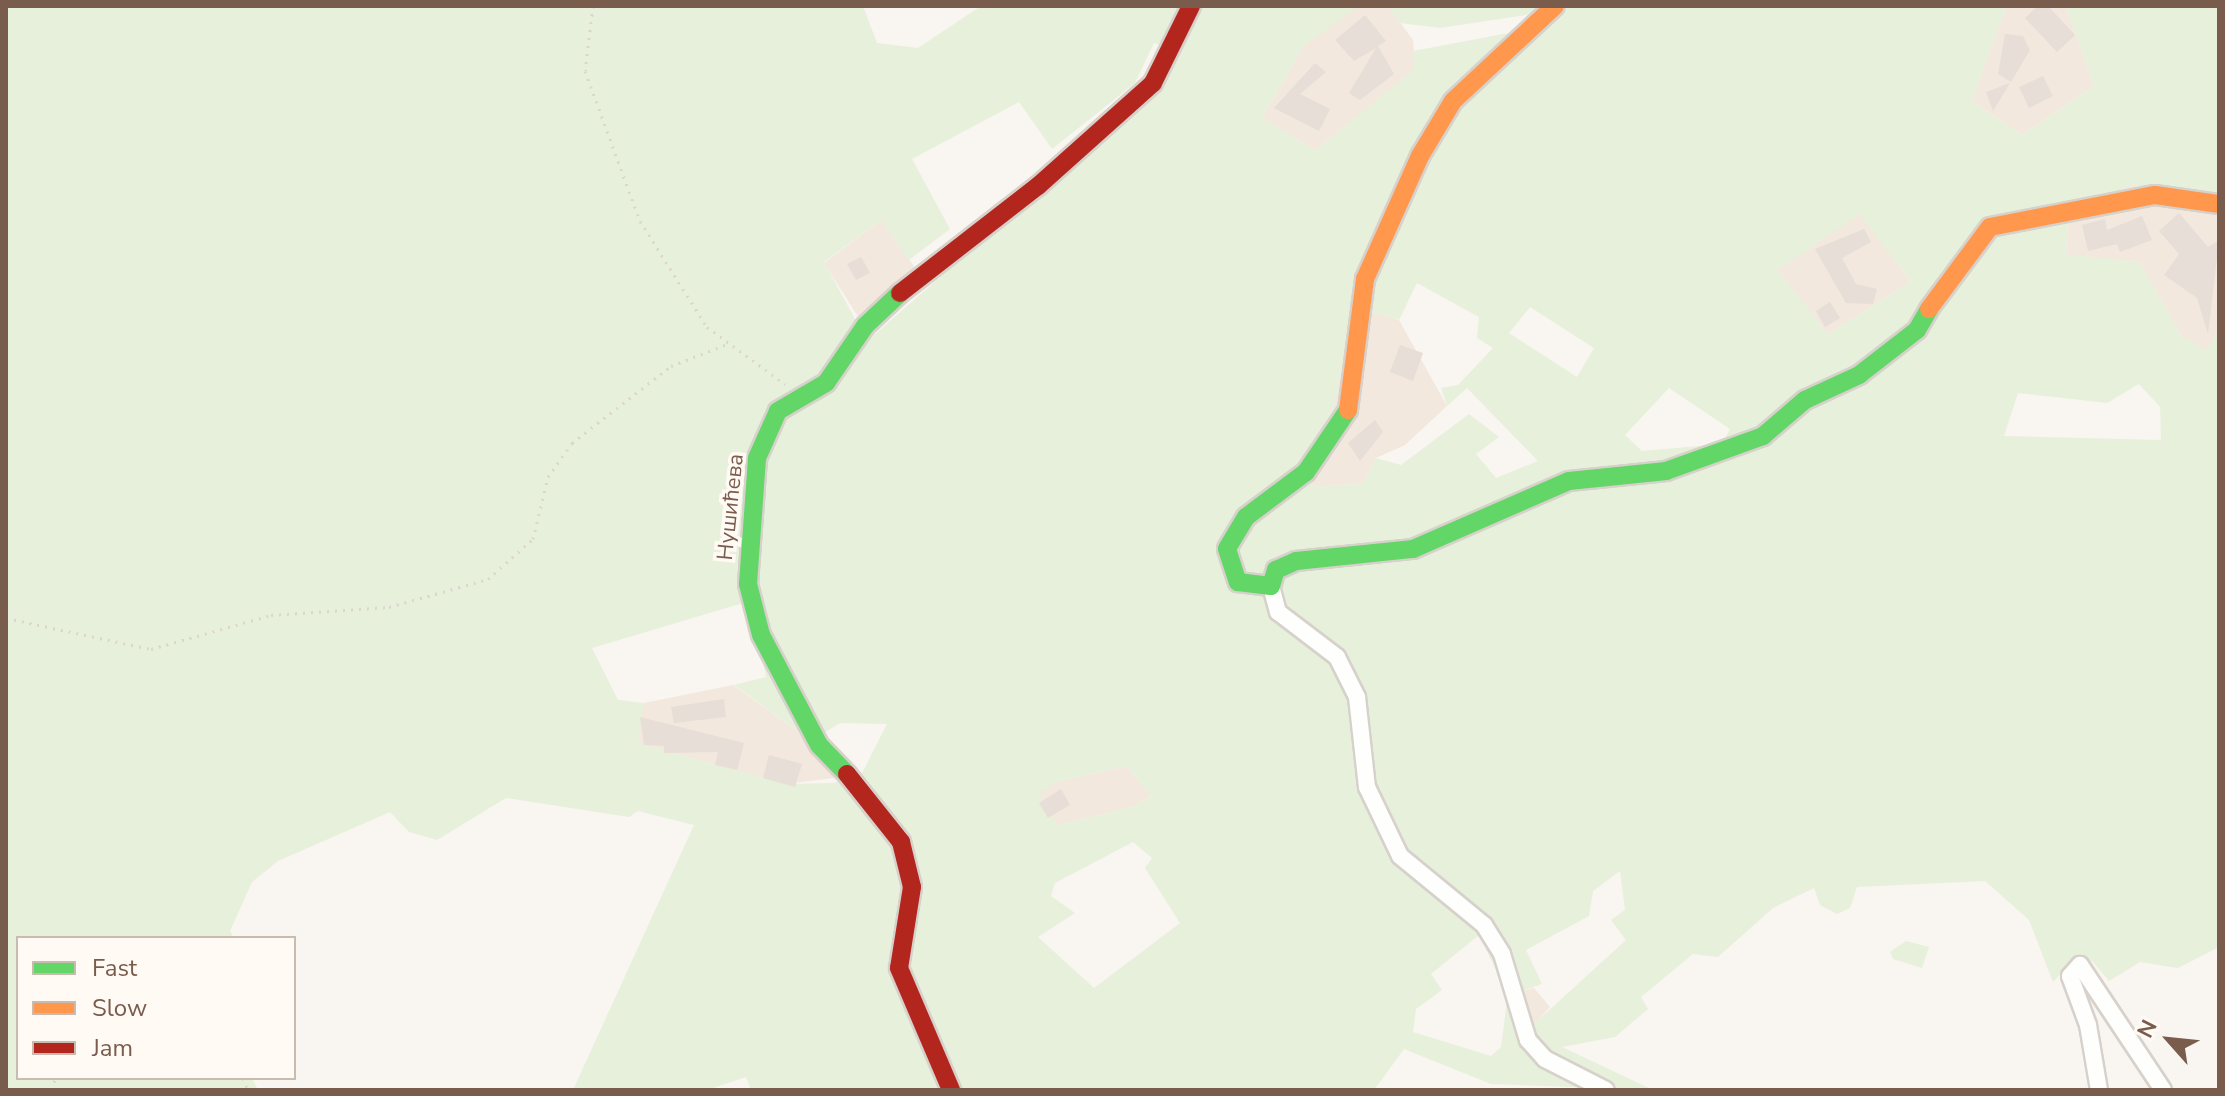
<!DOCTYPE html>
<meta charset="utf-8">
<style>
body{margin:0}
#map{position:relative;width:2225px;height:1096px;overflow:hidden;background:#f9f5f0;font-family:"Nunito Sans",sans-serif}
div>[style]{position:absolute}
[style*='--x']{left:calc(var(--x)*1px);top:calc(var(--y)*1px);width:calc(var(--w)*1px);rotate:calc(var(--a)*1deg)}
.residential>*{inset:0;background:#f2e8de}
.green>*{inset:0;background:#e7f0db}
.building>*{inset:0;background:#e6ded7}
.path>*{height:3px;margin-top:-1.5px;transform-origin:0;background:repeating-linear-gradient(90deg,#dcd5d0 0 2px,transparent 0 8px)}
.roads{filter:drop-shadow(2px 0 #d7d1cb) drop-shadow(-2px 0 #d7d1cb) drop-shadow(0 2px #d7d1cb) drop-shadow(0 -2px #d7d1cb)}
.street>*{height:16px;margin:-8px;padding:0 8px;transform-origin:8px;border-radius:8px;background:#fefefd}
.fast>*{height:18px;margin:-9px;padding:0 9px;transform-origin:9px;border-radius:9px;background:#63d668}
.slow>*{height:18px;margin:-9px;padding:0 9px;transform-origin:9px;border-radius:9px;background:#ff974d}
.jam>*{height:18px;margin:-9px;padding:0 9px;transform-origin:9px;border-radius:9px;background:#b3261e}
span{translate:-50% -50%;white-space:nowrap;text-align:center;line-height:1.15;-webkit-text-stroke:7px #fffaf3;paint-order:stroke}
.street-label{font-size:22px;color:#7a5c4d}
.frame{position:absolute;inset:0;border:8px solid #7a5c4d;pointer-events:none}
.legend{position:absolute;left:16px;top:936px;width:280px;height:144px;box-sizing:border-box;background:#fffaf3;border:2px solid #cabbb1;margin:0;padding:10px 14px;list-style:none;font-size:24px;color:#7a5c4d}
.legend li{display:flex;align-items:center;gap:16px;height:40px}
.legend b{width:40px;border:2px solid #cabbb1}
.north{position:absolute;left:2129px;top:1000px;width:80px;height:80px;-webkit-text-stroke:6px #fffaf3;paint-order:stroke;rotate:297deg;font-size:22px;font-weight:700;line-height:32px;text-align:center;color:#7a5c4d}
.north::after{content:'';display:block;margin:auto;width:28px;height:36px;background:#7a5c4d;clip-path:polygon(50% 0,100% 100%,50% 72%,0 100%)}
</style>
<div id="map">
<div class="residential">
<div style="clip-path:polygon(1358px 6px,1388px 6px,1413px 40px,1415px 70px,1315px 150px,1262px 118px,1304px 45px)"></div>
<div style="clip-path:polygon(2006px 6px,2066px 6px,2094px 86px,2022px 135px,1972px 101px)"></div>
<div style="clip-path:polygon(2130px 185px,2219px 207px,2219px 332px,2206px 352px,2181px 335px,2139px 262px,2066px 255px,2068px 221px)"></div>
<div style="clip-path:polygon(1860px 213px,1911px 282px,1828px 334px,1777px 270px)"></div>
<div style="clip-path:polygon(881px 220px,918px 272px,862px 323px,824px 263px)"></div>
<div style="clip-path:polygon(1353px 307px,1399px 320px,1447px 406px,1405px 445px,1376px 458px,1363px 483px,1316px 487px,1297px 474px,1334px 407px)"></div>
<div style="clip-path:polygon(733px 685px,811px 741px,841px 777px,786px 784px,637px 743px,644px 703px)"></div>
<div style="clip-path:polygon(1127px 766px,1151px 796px,1132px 807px,1057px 825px,1038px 794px,1055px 782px)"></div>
<div style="clip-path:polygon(1534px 988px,1550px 1007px,1534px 1025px,1518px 992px)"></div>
</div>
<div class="green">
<div style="clip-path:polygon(evenodd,6px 6px,863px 6px,877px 43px,918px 48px,981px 6px,1359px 6px,1304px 45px,1262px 118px,1315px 150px,1414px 70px,1413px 51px,1535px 28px,1563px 6px,2006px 6px,1972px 101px,2022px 135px,2094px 86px,2066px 6px,2219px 6px,2219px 207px,2130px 185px,2068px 221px,2066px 254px,2139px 262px,2181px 335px,2206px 351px,2219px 332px,2219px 947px,2178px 968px,2140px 962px,2109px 981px,2092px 961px,2072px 962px,2053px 982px,2029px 920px,1985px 881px,1857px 887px,1850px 908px,1837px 914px,1820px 905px,1814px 888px,1773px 908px,1718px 957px,1693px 954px,1641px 997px,1648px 1009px,1615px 1037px,1562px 1047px,1653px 1090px,1491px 1084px,1404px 1049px,1374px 1090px,751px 1090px,746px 1077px,707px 1090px,573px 1090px,694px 825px,638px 811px,629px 817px,506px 798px,437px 840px,409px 832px,390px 812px,278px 861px,252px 882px,230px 931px,234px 938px,18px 938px,18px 1078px,252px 1078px,258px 1090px,6px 1090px,6px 6px,1154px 43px,1174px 50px,1165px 81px,867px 341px,824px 262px,881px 220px,909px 260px,950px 229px,912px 159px,1019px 102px,1052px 149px,1135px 83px,1154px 43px,6px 6px,1860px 214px,1911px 282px,1828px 334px,1778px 270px,1860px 214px,6px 6px,1417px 283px,1479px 317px,1477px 338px,1493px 348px,1458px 385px,1441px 388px,1447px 406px,1467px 388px,1538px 461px,1496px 478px,1476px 454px,1499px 437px,1469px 414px,1401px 465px,1376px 458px,1363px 483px,1316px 487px,1297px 473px,1334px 407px,1353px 307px,1399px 320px,1417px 283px,6px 6px,1530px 307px,1594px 348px,1577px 377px,1509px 333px,1530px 307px,6px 6px,2139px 384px,2160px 407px,2161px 440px,2004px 436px,2018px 393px,2107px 403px,2139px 384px,6px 6px,1669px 388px,1730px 429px,1722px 444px,1642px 451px,1625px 435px,1669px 388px,6px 6px,750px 601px,766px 677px,722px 688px,734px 685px,811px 741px,840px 723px,887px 724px,862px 773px,834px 783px,786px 784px,638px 743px,644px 703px,618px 700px,592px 648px,750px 601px,6px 6px,1127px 766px,1151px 796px,1132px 807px,1057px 825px,1039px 794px,1055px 782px,1127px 766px,6px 6px,1133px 842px,1152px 858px,1145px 868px,1180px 923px,1094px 988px,1038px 937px,1075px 913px,1051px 896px,1055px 883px,1133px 842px,6px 6px,1620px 871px,1625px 910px,1611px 920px,1626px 940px,1534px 1024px,1519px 992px,1542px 984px,1526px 950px,1589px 916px,1593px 891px,1620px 871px,6px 6px,1479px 935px,1508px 994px,1501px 1047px,1491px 1056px,1413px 1032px,1416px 1009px,1442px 990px,1431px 974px,1479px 935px)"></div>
<div style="clip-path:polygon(1388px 6px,1541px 6px,1526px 15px,1440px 28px,1400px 23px)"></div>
<div style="clip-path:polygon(1906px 941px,1929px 947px,1922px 968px,1893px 959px,1890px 952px)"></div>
</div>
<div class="building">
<div style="clip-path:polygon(2038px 6px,2048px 6px,2075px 35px,2057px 52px,2025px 18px)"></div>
<div style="clip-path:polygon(1365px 15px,1386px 41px,1378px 46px,1394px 74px,1360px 100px,1349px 93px,1376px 48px,1354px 61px,1335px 40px)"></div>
<div style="clip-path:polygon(2005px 34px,2023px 36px,2030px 50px,2011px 82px,1998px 74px)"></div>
<div style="clip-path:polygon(1315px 63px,1326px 72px,1300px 94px,1330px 109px,1319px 131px,1274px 108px)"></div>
<div style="clip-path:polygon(2043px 76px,2053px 96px,2029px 108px,2019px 87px)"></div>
<div style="clip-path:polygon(2010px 83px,1993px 111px,1986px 92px)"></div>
<div style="clip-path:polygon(2179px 213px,2208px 247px,2219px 241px,2208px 334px,2197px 298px,2164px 275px,2179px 254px,2159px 231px)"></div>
<div style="clip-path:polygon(2142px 216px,2152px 240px,2120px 252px,2117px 244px,2088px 251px,2082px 225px,2105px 219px,2107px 230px)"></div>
<div style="clip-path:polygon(1864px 229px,1871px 242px,1842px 258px,1856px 284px,1877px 289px,1873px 304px,1846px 303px,1815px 249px)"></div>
<div style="clip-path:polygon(861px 257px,870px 273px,856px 280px,847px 264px)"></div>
<div style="clip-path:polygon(1830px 302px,1840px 318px,1825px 327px,1816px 311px)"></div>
<div style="clip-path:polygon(1400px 345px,1423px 353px,1413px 381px,1390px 372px)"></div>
<div style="clip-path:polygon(1375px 420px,1383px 432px,1360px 461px,1348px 443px)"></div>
<div style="clip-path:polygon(724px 699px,726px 717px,674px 723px,671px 707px)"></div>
<div style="clip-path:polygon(640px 717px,744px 743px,737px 770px,715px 765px,718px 752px,664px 753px,664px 746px,644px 745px)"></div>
<div style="clip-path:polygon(769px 755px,802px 764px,795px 787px,763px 778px)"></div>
<div style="clip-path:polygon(1061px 789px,1070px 805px,1048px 818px,1039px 803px)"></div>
</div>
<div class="path">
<div style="--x:593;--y:6;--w:65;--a:97"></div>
<div style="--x:585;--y:71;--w:160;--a:69.9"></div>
<div style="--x:640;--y:221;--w:125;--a:57.7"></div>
<div style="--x:707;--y:327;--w:97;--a:36.2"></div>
<div style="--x:6;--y:618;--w:148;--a:12.1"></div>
<div style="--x:151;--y:649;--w:125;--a:-15.8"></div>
<div style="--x:271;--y:615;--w:118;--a:-3.9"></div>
<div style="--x:389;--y:607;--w:103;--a:-15.8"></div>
<div style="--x:488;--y:579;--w:60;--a:-41.6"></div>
<div style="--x:533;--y:539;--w:64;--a:-76.4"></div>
<div style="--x:548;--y:477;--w:42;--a:-54.8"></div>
<div style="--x:572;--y:443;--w:125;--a:-37.9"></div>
<div style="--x:671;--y:366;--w:60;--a:-21.4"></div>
<div style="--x:243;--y:1078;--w:13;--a:67"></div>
<div style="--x:53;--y:1090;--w:12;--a:-81"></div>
</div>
<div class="roads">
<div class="street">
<div style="--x:1271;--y:586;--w:27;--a:75"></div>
<div style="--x:1278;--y:612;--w:74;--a:37.3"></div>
<div style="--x:1337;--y:657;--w:45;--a:63.4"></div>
<div style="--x:1357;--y:697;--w:91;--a:83.7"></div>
<div style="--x:1367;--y:787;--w:76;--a:64.4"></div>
<div style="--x:1400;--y:856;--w:109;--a:39.4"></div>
<div style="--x:1484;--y:925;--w:34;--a:58"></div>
<div style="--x:1502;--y:954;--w:90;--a:73.2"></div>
<div style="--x:1528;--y:1040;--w:25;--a:48"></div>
<div style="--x:1545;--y:1059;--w:68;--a:26.9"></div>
<div style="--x:2099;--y:1090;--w:66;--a:-99.6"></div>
<div style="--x:2088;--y:1025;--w:52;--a:-110.2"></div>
<div style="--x:2070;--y:976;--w:15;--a:-48"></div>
<div style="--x:2080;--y:965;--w:150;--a:56.4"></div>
</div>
<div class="fast">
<div style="--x:1348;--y:410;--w:75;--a:124.1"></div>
<div style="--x:1306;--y:472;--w:75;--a:143.1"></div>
<div style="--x:1246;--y:517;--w:37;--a:121"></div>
<div style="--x:1227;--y:549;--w:35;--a:72"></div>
<div style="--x:1238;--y:582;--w:33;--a:7"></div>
<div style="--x:1271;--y:586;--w:17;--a:-73"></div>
<div style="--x:1276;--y:570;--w:22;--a:-24"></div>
<div style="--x:1296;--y:561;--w:118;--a:-5.9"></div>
<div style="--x:1413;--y:549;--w:170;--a:-23.6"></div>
<div style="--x:1569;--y:481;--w:98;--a:-5.9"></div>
<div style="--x:1666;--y:471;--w:103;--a:-19.8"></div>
<div style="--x:1763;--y:436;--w:55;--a:-40.6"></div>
<div style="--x:1805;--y:400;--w:60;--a:-24.8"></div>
<div style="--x:1859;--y:375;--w:73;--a:-37.8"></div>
<div style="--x:1917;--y:330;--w:24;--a:-60"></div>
<div style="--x:847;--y:774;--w:40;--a:-134"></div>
<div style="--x:819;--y:745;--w:124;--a:-117.8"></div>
<div style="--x:761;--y:635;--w:53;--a:-104.3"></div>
<div style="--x:748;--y:584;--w:126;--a:-85.9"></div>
<div style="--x:757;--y:458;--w:51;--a:-65.9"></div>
<div style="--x:778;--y:411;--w:56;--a:-30.3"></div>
<div style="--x:826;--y:383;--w:69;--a:-55.6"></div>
<div style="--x:865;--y:326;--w:48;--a:-43.3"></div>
</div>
<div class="slow">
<div style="--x:1929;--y:309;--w:102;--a:-53.4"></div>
<div style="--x:1990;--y:227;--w:168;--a:-11"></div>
<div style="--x:2155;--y:195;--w:65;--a:8"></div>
<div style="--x:1348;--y:410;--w:132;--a:-82.6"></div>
<div style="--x:1365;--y:279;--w:135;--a:-65.9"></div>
<div style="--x:1420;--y:156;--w:64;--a:-59"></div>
<div style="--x:1453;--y:101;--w:139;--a:-43"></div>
</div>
<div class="jam">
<div style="--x:900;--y:293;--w:175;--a:-37.8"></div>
<div style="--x:1038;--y:186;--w:154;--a:-41.8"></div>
<div style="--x:1153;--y:83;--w:86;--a:-63.7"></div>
<div style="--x:847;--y:774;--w:87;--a:51.5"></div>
<div style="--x:901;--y:842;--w:46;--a:76.3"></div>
<div style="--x:912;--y:887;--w:82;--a:99.1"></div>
<div style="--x:899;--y:968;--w:133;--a:66.9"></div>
</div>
</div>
<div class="street-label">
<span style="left:731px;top:507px;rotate:-84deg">Нушићева</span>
</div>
<div class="frame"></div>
<ul class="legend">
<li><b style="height:10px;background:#63d668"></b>Fast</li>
<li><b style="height:10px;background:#ff974d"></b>Slow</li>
<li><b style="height:10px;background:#b3261e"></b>Jam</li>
</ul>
<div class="north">N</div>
</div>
